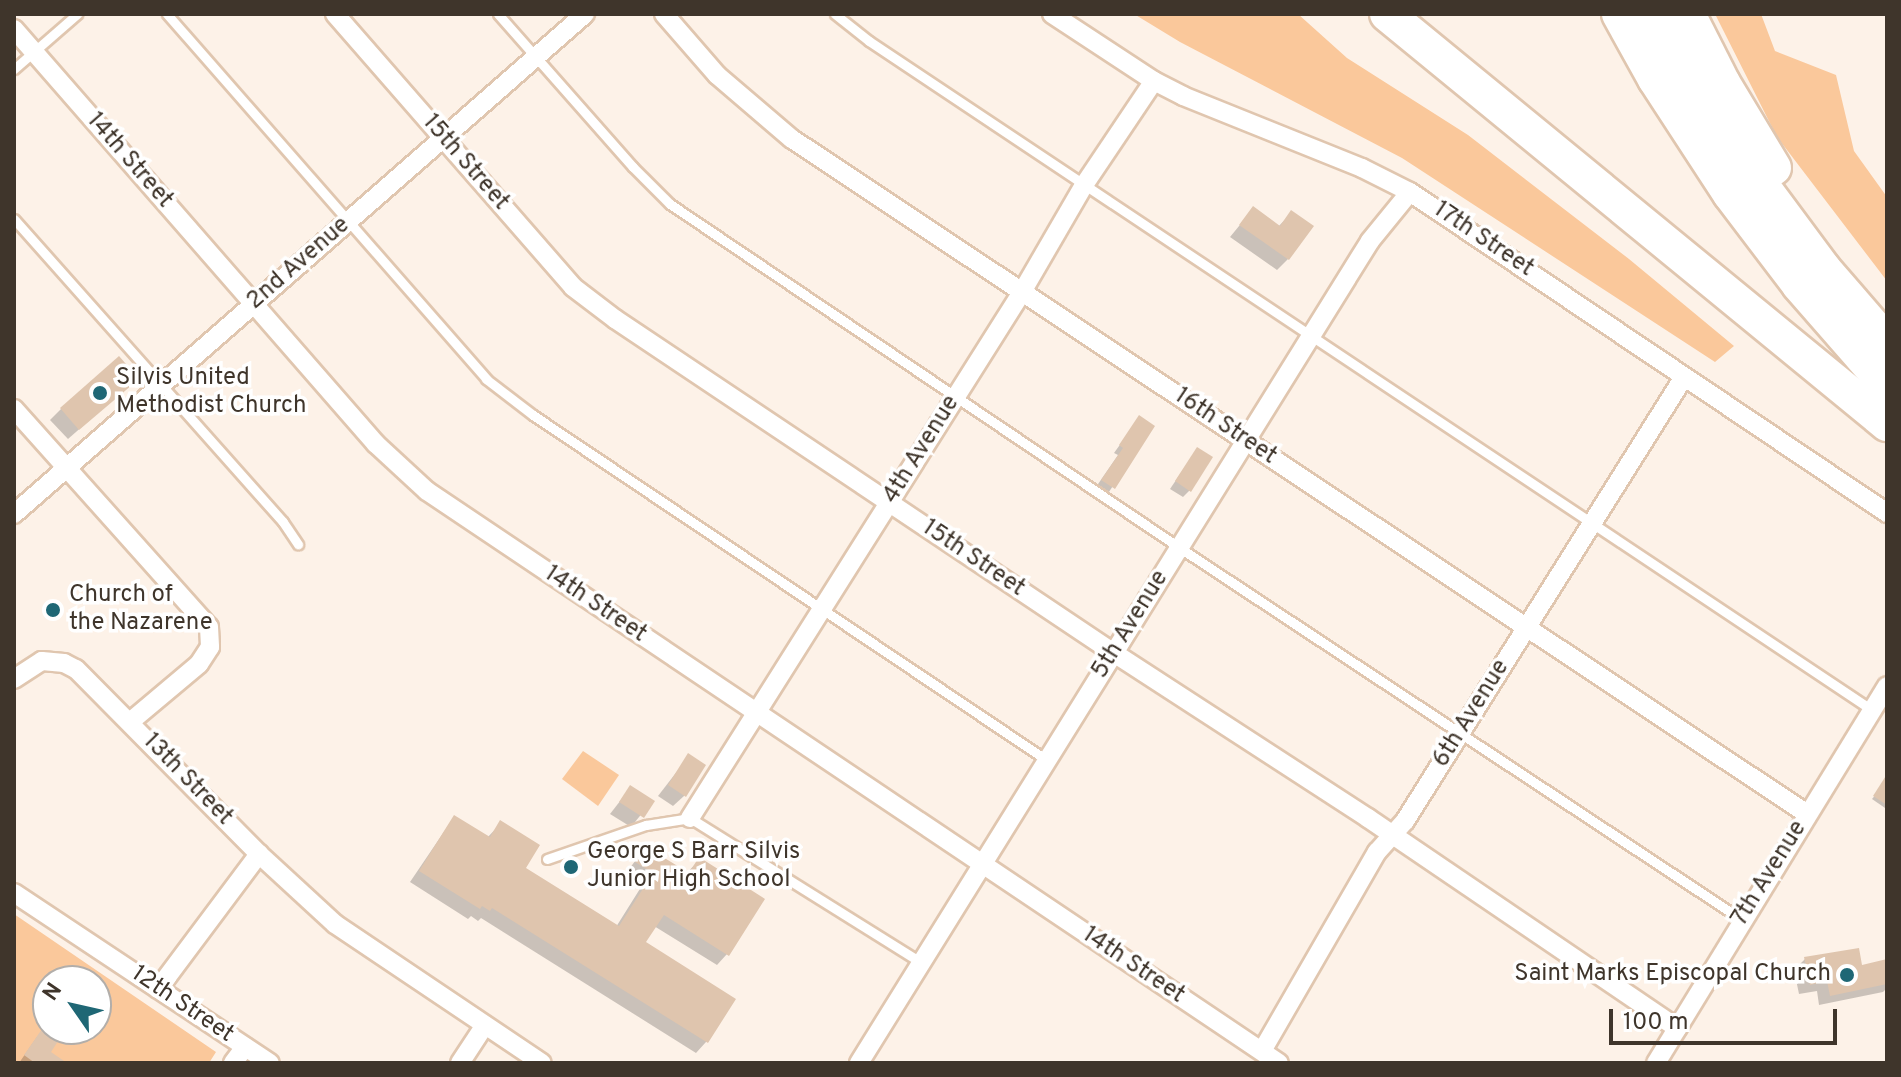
<!DOCTYPE html>
<style>
body{margin:0}
#map{position:relative;width:1901px;height:1077px;overflow:hidden;background:#fdf2e8;font-family:Overpass,sans-serif}
div>[style]{position:absolute}
[style*='--x']{left:calc(var(--x)*1px);top:calc(var(--y)*1px);width:calc(var(--w)*1px);rotate:calc(var(--a)*1deg)}
.green>*{inset:0;background:#fac89b}
.shadow>*{inset:0;background:#0003}
.building>*{inset:0;background:#dfc5ae}
.roads{filter:drop-shadow(2px 0 #e0c6af) drop-shadow(-2px 0 #e0c6af) drop-shadow(0 2px #e0c6af) drop-shadow(0 -2px #e0c6af)}
.lane>*{height:9px;margin:-4.5px;padding:0 4.5px;transform-origin:4.5px;border-radius:4.5px;background:#fff}
.street>*{height:18px;margin:-9px;padding:0 9px;transform-origin:9px;border-radius:9px;background:#fff}
.highway>*{height:34px;margin:-17px;padding:0 17px;transform-origin:17px;border-radius:17px;background:#fff}
.dots>*{width:22px;height:22px;translate:-50% -50%;box-sizing:border-box;border:4px solid #fff;border-radius:50%}
span{translate:-50% -50%;white-space:nowrap;text-align:center;line-height:1.15;-webkit-text-stroke:7px #fff;paint-order:stroke}
.street-label{font-size:24px;color:#3f352b}
.poi-label{font-size:24px;color:#3f352b}
.left{translate:0 -50%;text-align:left}
.right{translate:-100% -50%;text-align:right}
.frame{position:absolute;inset:0;border:16px solid #3f352b;pointer-events:none}
.north{position:absolute;left:32px;top:965px;width:80px;height:80px;box-sizing:border-box;background:#fff;border:2px solid #b2aeaa;border-radius:50%;rotate:304deg;font-size:22px;font-weight:700;line-height:32px;text-align:center;color:#3f352b}
.north::after{content:'';display:block;margin:auto;width:28px;height:36px;background:#1f6775;clip-path:polygon(50% 0,100% 100%,50% 72%,0 100%)}
.scale{position:absolute;left:1609px;top:1009px;width:228px;height:36px;box-sizing:border-box;border:4px solid #3f352b;border-top:0;padding-left:10px;font-size:24px;line-height:28px;white-space:nowrap;color:#3f352b;-webkit-text-stroke:6px #fff;paint-order:stroke}
</style>
<div id="map">
<div class="green">
<div style="clip-path:polygon(1134px 14px,1298px 14px,1347px 58px,1468px 135px,1629px 259px,1734px 346px,1715px 362px,1402px 158px,1180px 42px)"></div>
<div style="clip-path:polygon(1715px 14px,1761px 14px,1775px 51px,1836px 75px,1854px 151px,1887px 197px,1887px 281px,1777px 137px)"></div>
<div style="clip-path:polygon(583px 751px,619px 775px,598px 806px,562px 779px)"></div>
<div style="clip-path:polygon(evenodd,14px 914px,216px 1052px,209px 1063px,14px 1063px,14px 914px,48px 981px,96px 981px,96px 1029px,48px 1029px,48px 981px)"></div>
</div>
<div class="shadow">
<div style="clip-path:polygon(1253px 209px,1278px 227px,1292px 212px,1288px 259px,1277px 270px,1230px 237px)"></div>
<div style="clip-path:polygon(125px 389px,68px 439px,50px 420px,61px 409px)"></div>
<div style="clip-path:polygon(1139px 418px,1152px 426px,1107px 495px,1096px 487px,1118px 455px,1114px 453px)"></div>
<div style="clip-path:polygon(1197px 449px,1190px 490px,1183px 497px,1170px 489px)"></div>
<div style="clip-path:polygon(689px 756px,684px 796px,673px 806px,658px 796px)"></div>
<div style="clip-path:polygon(1887px 781px,1887px 806px,1885px 808px,1872px 799px)"></div>
<div style="clip-path:polygon(631px 787px,652px 801px,631px 827px,610px 814px)"></div>
<div style="clip-path:polygon(454px 817px,487px 838px,501px 823px,523px 868px,616px 927px,643px 884px,626px 873px,645px 848px,686px 874px,699px 860px,727px 954px,717px 965px,654px 926px,644px 943px,733px 999px,706px 1042px,696px 1053px,481px 918px,478px 921px,471px 916px,468px 919px,410px 882px)"></div>
<div style="clip-path:polygon(1805px 959px,1860px 967px,1887px 962px,1887px 988px,1883px 992px,1819px 1005px,1817px 991px,1799px 994px,1794px 970px)"></div>
<div style="clip-path:polygon(66px 1029px,87px 1029px,74px 1045px,61px 1036px)"></div>
<div style="clip-path:polygon(37px 1037px,48px 1052px,63px 1063px,19px 1063px)"></div>
</div>
<div class="building">
<div style="clip-path:polygon(1253px 206px,1280px 226px,1291px 210px,1314px 226px,1289px 260px,1239px 225px)"></div>
<div style="clip-path:polygon(119px 356px,139px 379px,79px 430px,60px 408px)"></div>
<div style="clip-path:polygon(1139px 415px,1155px 426px,1115px 489px,1101px 480px,1123px 448px,1119px 445px)"></div>
<div style="clip-path:polygon(1197px 447px,1213px 457px,1191px 492px,1175px 481px)"></div>
<div style="clip-path:polygon(688px 753px,706px 765px,686px 797px,668px 785px)"></div>
<div style="clip-path:polygon(1887px 774px,1887px 805px,1873px 796px)"></div>
<div style="clip-path:polygon(630px 785px,655px 801px,644px 818px,619px 802px)"></div>
<div style="clip-path:polygon(454px 815px,490px 837px,500px 820px,540px 845px,526px 868px,619px 926px,653px 873px,635px 862px,645px 846px,689px 873px,699px 857px,765px 899px,729px 956px,664px 915px,646px 942px,736px 999px,708px 1043px,492px 908px,490px 911px,482px 906px,480px 909px,419px 871px)"></div>
<div style="clip-path:polygon(1859px 948px,1862px 965px,1887px 959px,1887px 984px,1830px 996px,1827px 981px,1810px 985px,1804px 957px)"></div>
<div style="clip-path:polygon(42px 1029px,66px 1029px,51px 1052px,67px 1063px,35px 1063px,24px 1055px)"></div>
</div>
<div class="roads">
<div class="lane">
<div style="--x:167;--y:14;--w:485;--a:48.8"></div>
<div style="--x:486;--y:379;--w:59;--a:37.5"></div>
<div style="--x:533;--y:415;--w:620;--a:33.89"></div>
<div style="--x:498;--y:14;--w:204;--a:48.6"></div>
<div style="--x:633;--y:167;--w:52;--a:45"></div>
<div style="--x:670;--y:204;--w:615;--a:34"></div>
<div style="--x:1180;--y:548;--w:673;--a:33.48"></div>
<div style="--x:835;--y:14;--w:43;--a:38.5"></div>
<div style="--x:869;--y:41;--w:1206;--a:33.7"></div>
<div style="--x:14;--y:69;--w:84;--a:-41.1"></div>
<div style="--x:14;--y:219;--w:405;--a:48.4"></div>
<div style="--x:283;--y:522;--w:27;--a:56"></div>
<div style="--x:547;--y:859;--w:105;--a:-19"></div>
<div style="--x:646;--y:825;--w:45;--a:-9"></div>
<div style="--x:690;--y:818;--w:274;--a:32"></div>
</div>
<div class="street">
<div style="--x:335;--y:14;--w:362;--a:48.9"></div>
<div style="--x:573;--y:287;--w:53;--a:37.3"></div>
<div style="--x:615;--y:319;--w:600;--a:33.8"></div>
<div style="--x:1114;--y:653;--w:303;--a:33"></div>
<div style="--x:1368;--y:818;--w:374;--a:34.2"></div>
<div style="--x:664;--y:14;--w:81;--a:49"></div>
<div style="--x:717;--y:75;--w:99;--a:40.5"></div>
<div style="--x:792;--y:139;--w:1219;--a:33.62"></div>
<div style="--x:1052;--y:14;--w:122;--a:33.3"></div>
<div style="--x:1154;--y:81;--w:33;--a:27"></div>
<div style="--x:1183;--y:96;--w:193;--a:21.9"></div>
<div style="--x:1362;--y:168;--w:54;--a:26.6"></div>
<div style="--x:1410;--y:192;--w:575;--a:33.94"></div>
<div style="--x:14;--y:29;--w:551;--a:48.9"></div>
<div style="--x:376;--y:444;--w:69;--a:42.7"></div>
<div style="--x:427;--y:491;--w:1026;--a:33.88"></div>
<div style="--x:14;--y:409;--w:292;--a:48.2"></div>
<div style="--x:209;--y:627;--w:20;--a:87"></div>
<div style="--x:210;--y:647;--w:20;--a:123"></div>
<div style="--x:199;--y:664;--w:90;--a:140"></div>
<div style="--x:14;--y:514;--w:759;--a:-41.21"></div>
<div style="--x:14;--y:679;--w:33;--a:-33"></div>
<div style="--x:42;--y:661;--w:22;--a:5"></div>
<div style="--x:64;--y:663;--w:13;--a:27"></div>
<div style="--x:76;--y:669;--w:260;--a:45.3"></div>
<div style="--x:259;--y:854;--w:103;--a:42.6"></div>
<div style="--x:335;--y:924;--w:249;--a:33.9"></div>
<div style="--x:690;--y:818;--w:622;--a:-57.74"></div>
<div style="--x:1022;--y:292;--w:124;--a:-59.9"></div>
<div style="--x:1084;--y:185;--w:125;--a:-56.1"></div>
<div style="--x:14;--y:893;--w:307;--a:33.6"></div>
<div style="--x:158;--y:989;--w:169;--a:-53.2"></div>
<div style="--x:1262;--y:1051;--w:230;--a:-60"></div>
<div style="--x:1377;--y:852;--w:42;--a:-47.9"></div>
<div style="--x:1405;--y:821;--w:524;--a:-57.86"></div>
<div style="--x:233;--y:1063;--w:20;--a:-53"></div>
<div style="--x:460;--y:1063;--w:45;--a:-56.7"></div>
<div style="--x:859;--y:1063;--w:968;--a:-58.13"></div>
<div style="--x:1370;--y:241;--w:63;--a:-50.8"></div>
<div style="--x:1656;--y:1063;--w:442;--a:-58.5"></div>
</div>
<div class="highway">
<div style="--x:1387;--y:14;--w:647;--a:39.35"></div>
<div style="--x:1619;--y:14;--w:74;--a:61"></div>
<div style="--x:1655;--y:79;--w:137;--a:56.9"></div>
<div style="--x:1730;--y:194;--w:114;--a:52.8"></div>
<div style="--x:1799;--y:285;--w:134;--a:48.9"></div>
<div style="--x:1653;--y:14;--w:167;--a:58.5"></div>
<div style="--x:1740;--y:156;--w:141;--a:53.4"></div>
<div style="--x:1824;--y:269;--w:96;--a:49.2"></div>
<div style="--x:1688;--y:14;--w:77;--a:63.1"></div>
<div style="--x:1723;--y:83;--w:99;--a:59"></div>
</div>
</div>
<div class="dots">
<div style="left:100px;top:393px;background:#1f6775"></div>
<div style="left:53px;top:610px;background:#1f6775"></div>
<div style="left:571px;top:867px;background:#1f6775"></div>
<div style="left:1847px;top:975px;background:#1f6775"></div>
</div>
<div class="street-label">
<span style="left:129px;top:161px;rotate:49deg">14th Street</span>
<span style="left:465px;top:163px;rotate:49deg">15th Street</span>
<span style="left:1483px;top:240px;rotate:34deg">17th Street</span>
<span style="left:299px;top:264px;rotate:-41deg">2nd Avenue</span>
<span style="left:1225px;top:427px;rotate:34deg">16th Street</span>
<span style="left:922px;top:450px;rotate:-58deg">4th Avenue</span>
<span style="left:973px;top:559px;rotate:34deg">15th Street</span>
<span style="left:595px;top:605px;rotate:34deg">14th Street</span>
<span style="left:1131px;top:625px;rotate:-58deg">5th Avenue</span>
<span style="left:1472px;top:714px;rotate:-58deg">6th Avenue</span>
<span style="left:187px;top:780px;rotate:46deg">13th Street</span>
<span style="left:1770px;top:874px;rotate:-58deg">7th Avenue</span>
<span style="left:1133px;top:966px;rotate:34deg">14th Street</span>
<span style="left:182px;top:1005px;rotate:34deg">12th Street</span>
</div>
<div class="poi-label">
<span class="left" style="left:116px;top:393px">Silvis United<br>Methodist Church</span>
<span class="left" style="left:69px;top:610px">Church of<br>the Nazarene</span>
<span class="left" style="left:587px;top:867px">George S Barr Silvis<br>Junior High School</span>
<span class="right" style="left:1831px;top:975px">Saint Marks Episcopal Church</span>
</div>
<div class="frame"></div>
<div class="north">N</div>
<div class="scale">100 m</div>
</div>
